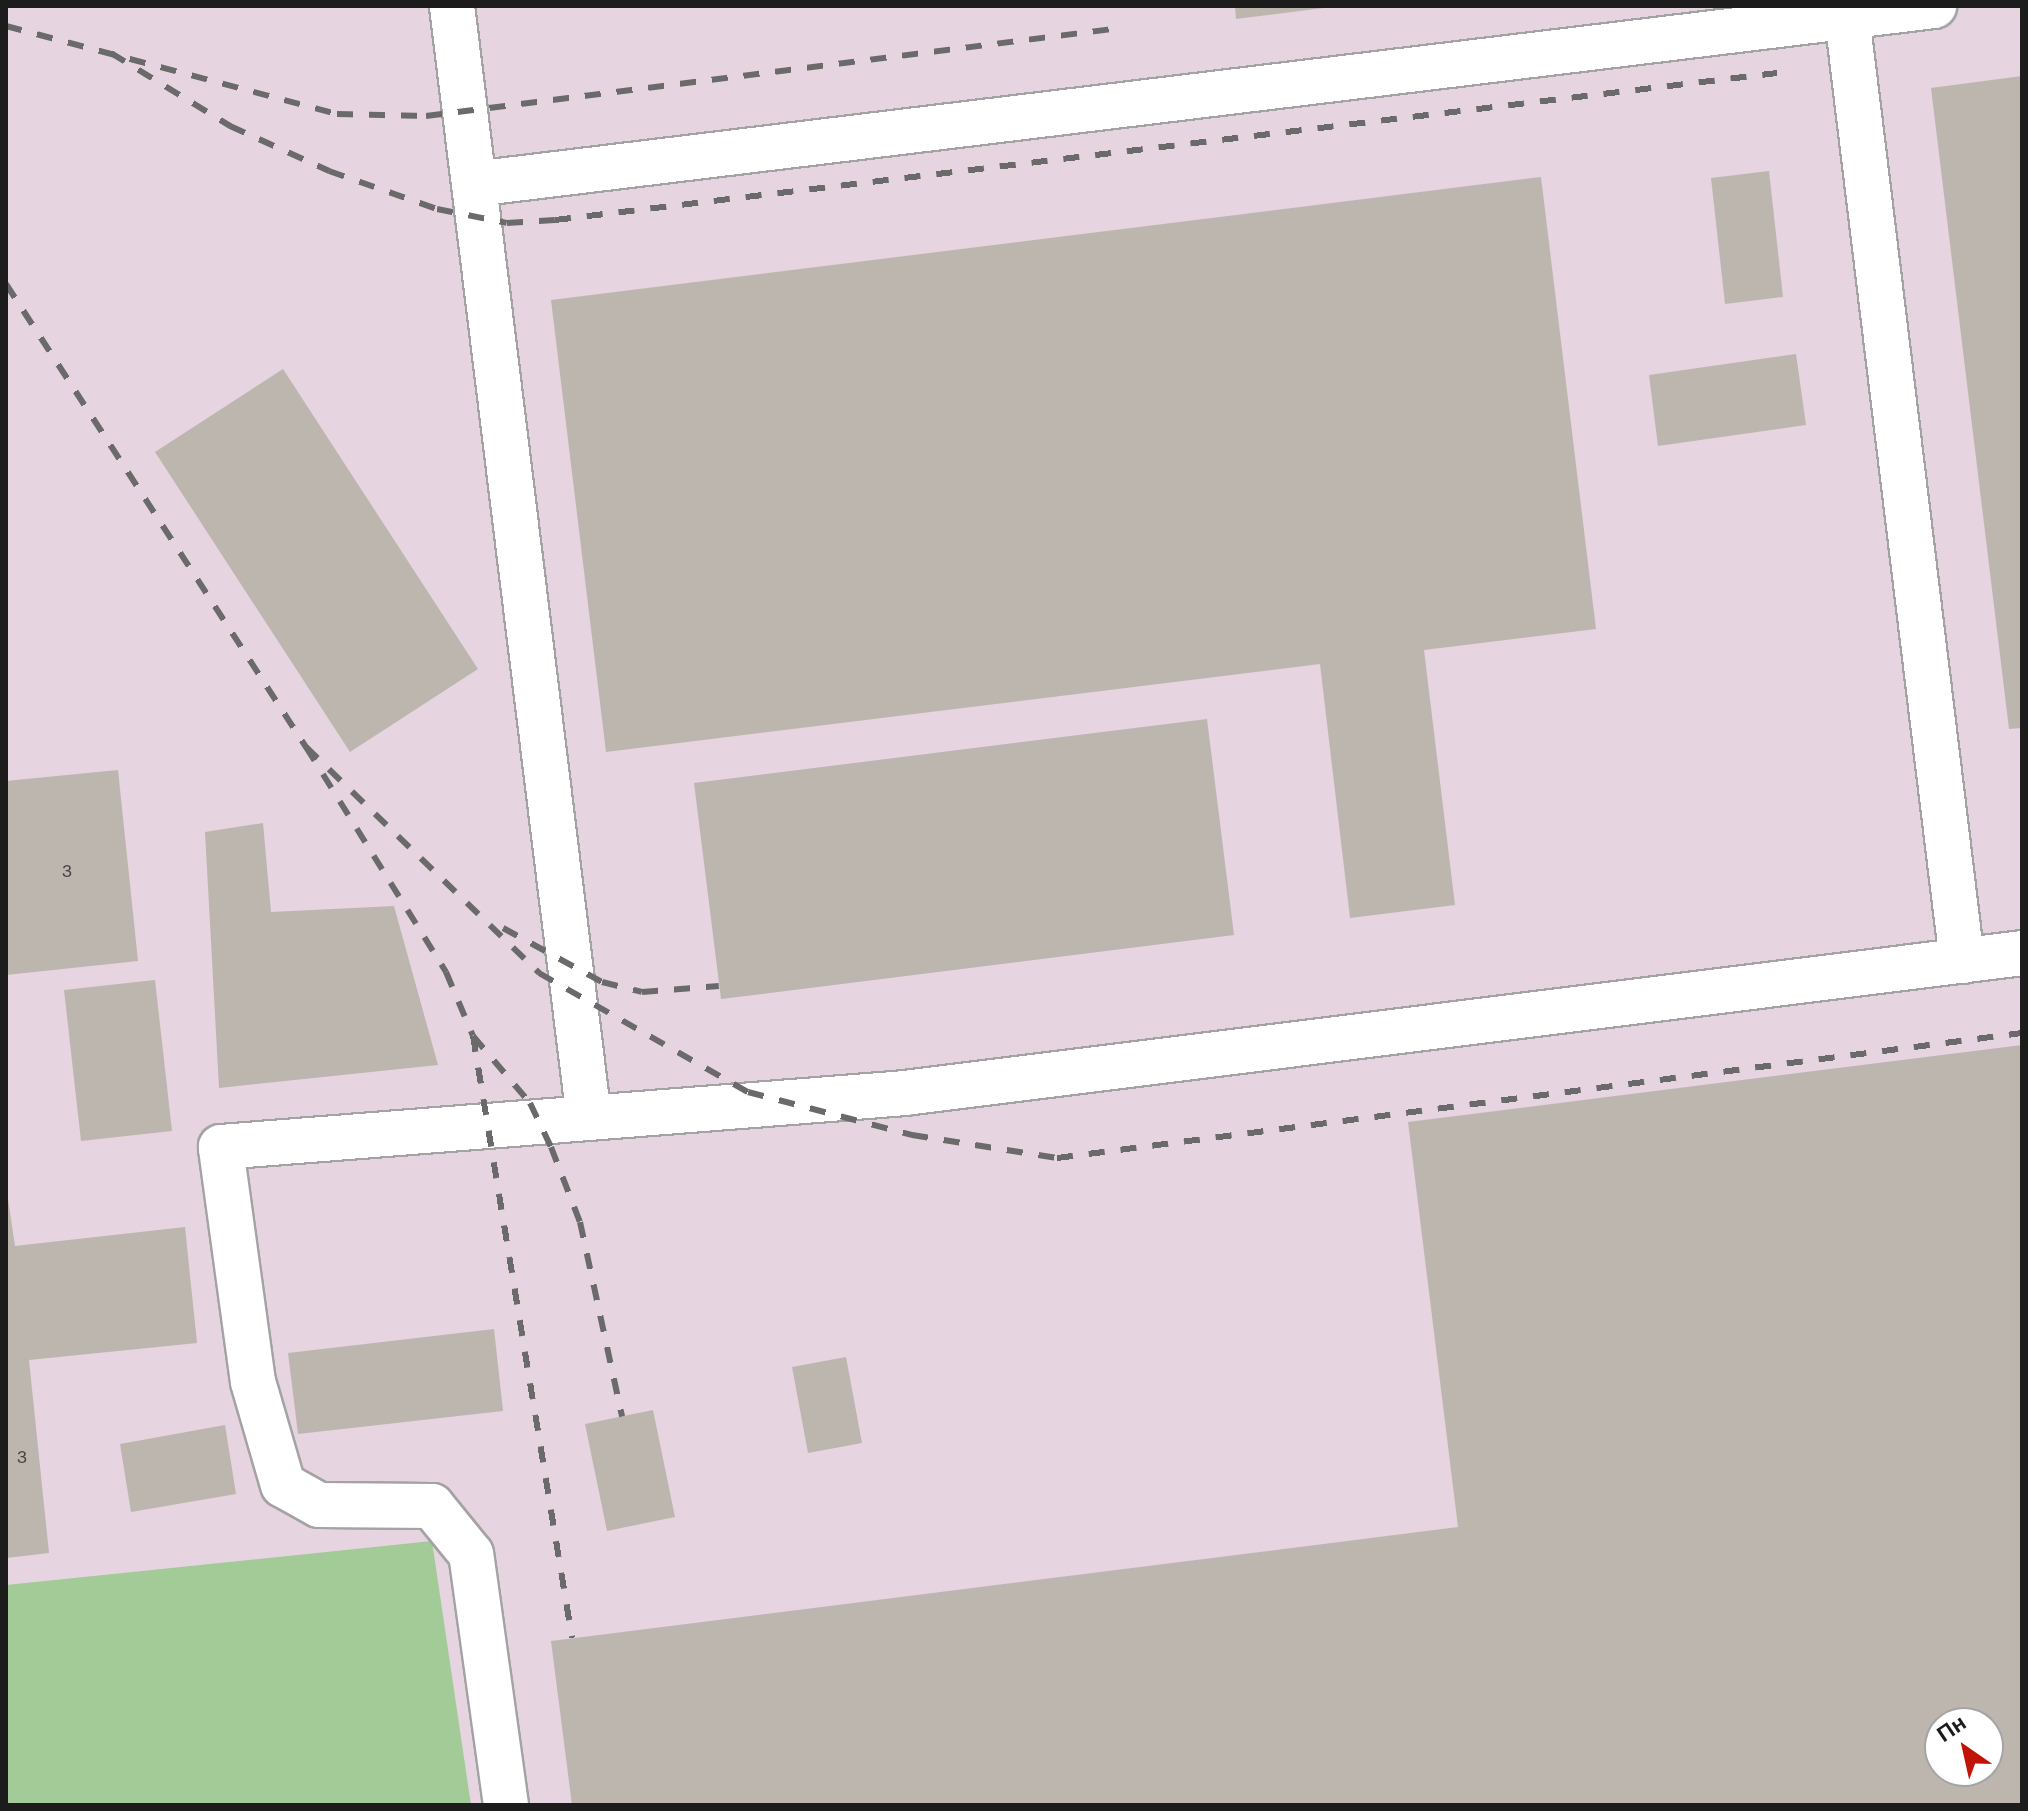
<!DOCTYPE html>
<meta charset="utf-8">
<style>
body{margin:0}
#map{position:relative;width:2028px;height:1811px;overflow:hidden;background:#edeae2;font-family:"DM Sans",sans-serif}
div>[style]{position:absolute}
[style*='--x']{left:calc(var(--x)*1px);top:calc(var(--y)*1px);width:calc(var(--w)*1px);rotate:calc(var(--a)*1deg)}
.industrial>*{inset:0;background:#e6d4e1}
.forest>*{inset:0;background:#a3cb98}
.building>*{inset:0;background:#bdb6af}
.roads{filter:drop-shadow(2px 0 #a3a3a3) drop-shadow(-2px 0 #a3a3a3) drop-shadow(0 2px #a3a3a3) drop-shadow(0 -2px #a3a3a3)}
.minor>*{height:44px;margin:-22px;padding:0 22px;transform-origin:22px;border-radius:22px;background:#fff}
.rail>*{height:6px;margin-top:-3px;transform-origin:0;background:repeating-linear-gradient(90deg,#6a6a6a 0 16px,transparent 0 32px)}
span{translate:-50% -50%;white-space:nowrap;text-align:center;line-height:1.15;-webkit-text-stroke:6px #fff;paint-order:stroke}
.number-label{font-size:18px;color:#444241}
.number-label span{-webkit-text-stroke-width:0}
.frame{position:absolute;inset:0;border:8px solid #1c1c1c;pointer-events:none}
.north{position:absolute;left:1924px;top:1707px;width:80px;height:80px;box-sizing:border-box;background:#fff;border:2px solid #a4a4a4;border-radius:50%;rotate:326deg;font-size:22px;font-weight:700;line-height:32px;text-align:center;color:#1c1c1c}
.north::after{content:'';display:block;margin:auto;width:28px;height:36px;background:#c11407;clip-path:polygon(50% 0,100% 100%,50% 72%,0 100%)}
</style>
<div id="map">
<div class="industrial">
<div style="clip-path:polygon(evenodd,6px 6px,2022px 6px,2022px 1805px,6px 1805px,6px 6px,1940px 1723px,1988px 1723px,1988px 1771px,1940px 1771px,1940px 1723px)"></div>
</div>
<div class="forest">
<div style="clip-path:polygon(432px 1541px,471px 1805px,6px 1805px,6px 1585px)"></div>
</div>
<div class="building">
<div style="clip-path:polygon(1235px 6px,1324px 6px,1324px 8px,1236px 19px)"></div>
<div style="clip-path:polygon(2022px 76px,2022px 728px,2009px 729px,1931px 88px)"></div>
<div style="clip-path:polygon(1769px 171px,1783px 297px,1725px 304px,1711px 178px)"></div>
<div style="clip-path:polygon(1541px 177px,1596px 629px,1424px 650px,1455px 905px,1350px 918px,1320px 664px,606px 752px,551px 300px)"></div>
<div style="clip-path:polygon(1796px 354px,1806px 425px,1658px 446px,1649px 375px)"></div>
<div style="clip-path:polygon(283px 369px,478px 669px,350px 752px,155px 452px)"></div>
<div style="clip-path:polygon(1207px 719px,1234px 935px,721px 999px,694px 783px)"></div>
<div style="clip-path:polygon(118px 770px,138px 961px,6px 975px,6px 781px)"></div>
<div style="clip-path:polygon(263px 823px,271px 912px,394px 906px,438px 1065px,219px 1088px,205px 832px)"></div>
<div style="clip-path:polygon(155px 980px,172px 1131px,81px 1141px,64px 990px)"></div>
<div style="clip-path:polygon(evenodd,2022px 1045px,2022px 1805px,572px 1805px,551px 1641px,1458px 1527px,1408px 1122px,2022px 1045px,1940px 1723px,1988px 1723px,1988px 1771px,1940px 1771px,1940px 1723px)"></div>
<div style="clip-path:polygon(6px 1185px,15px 1246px,185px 1227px,197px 1343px,29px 1360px,49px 1553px,6px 1558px)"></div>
<div style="clip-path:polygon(494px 1329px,503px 1411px,298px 1434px,288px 1353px)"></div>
<div style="clip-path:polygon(846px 1357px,862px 1443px,808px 1453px,792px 1367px)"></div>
<div style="clip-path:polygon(653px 1410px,675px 1517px,607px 1531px,585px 1424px)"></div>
<div style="clip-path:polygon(225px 1425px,236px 1494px,131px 1512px,120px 1444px)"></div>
</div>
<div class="roads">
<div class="minor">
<div style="--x:452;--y:6;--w:1120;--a:82.98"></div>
<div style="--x:1847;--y:17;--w:951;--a:83.05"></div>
<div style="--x:474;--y:184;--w:1471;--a:-6.95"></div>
<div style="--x:506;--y:1805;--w:253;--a:-97.9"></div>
<div style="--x:471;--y:1554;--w:62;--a:-129.1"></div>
<div style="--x:432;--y:1506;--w:113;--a:-179.5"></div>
<div style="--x:319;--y:1505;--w:41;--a:-150.9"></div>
<div style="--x:283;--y:1485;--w:107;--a:-106.2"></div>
<div style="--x:253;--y:1382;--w:237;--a:-97.8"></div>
<div style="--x:221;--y:1147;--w:686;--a:-4.51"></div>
<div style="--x:905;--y:1093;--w:1126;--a:-7.14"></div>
</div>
</div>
<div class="rail">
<div style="--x:6;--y:26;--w:342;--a:14.9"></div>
<div style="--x:337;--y:114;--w:89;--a:1.3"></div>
<div style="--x:426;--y:116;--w:701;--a:-7.22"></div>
<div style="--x:111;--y:53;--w:140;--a:31.5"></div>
<div style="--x:230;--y:126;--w:109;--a:24.4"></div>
<div style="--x:329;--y:171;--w:114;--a:19.4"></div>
<div style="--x:437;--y:209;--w:71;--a:11.3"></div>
<div style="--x:507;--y:223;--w:48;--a:-3.6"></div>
<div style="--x:555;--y:220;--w:1231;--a:-6.86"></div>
<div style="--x:6;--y:284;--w:552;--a:57.06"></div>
<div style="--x:306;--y:747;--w:265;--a:58.1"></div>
<div style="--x:446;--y:972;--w:69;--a:67.1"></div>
<div style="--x:473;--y:1036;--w:610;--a:80.66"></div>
<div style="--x:306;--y:747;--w:325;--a:44.1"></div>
<div style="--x:539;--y:973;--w:241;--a:29.7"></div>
<div style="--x:748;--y:1092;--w:170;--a:14.7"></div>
<div style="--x:912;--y:1135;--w:147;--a:9"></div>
<div style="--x:1057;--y:1158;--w:973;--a:-7.38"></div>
<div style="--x:503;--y:928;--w:113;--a:28.6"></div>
<div style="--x:602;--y:982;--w:41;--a:14"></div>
<div style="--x:642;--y:992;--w:77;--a:-4.5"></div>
<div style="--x:473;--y:1036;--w:88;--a:49.6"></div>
<div style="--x:530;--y:1103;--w:49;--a:64.5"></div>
<div style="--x:551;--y:1147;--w:80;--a:68.9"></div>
<div style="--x:580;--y:1222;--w:199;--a:77.8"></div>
</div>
<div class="number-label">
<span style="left:67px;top:871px">3</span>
<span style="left:22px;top:1457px">3</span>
</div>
<div class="frame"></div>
<div class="north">Пн</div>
</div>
